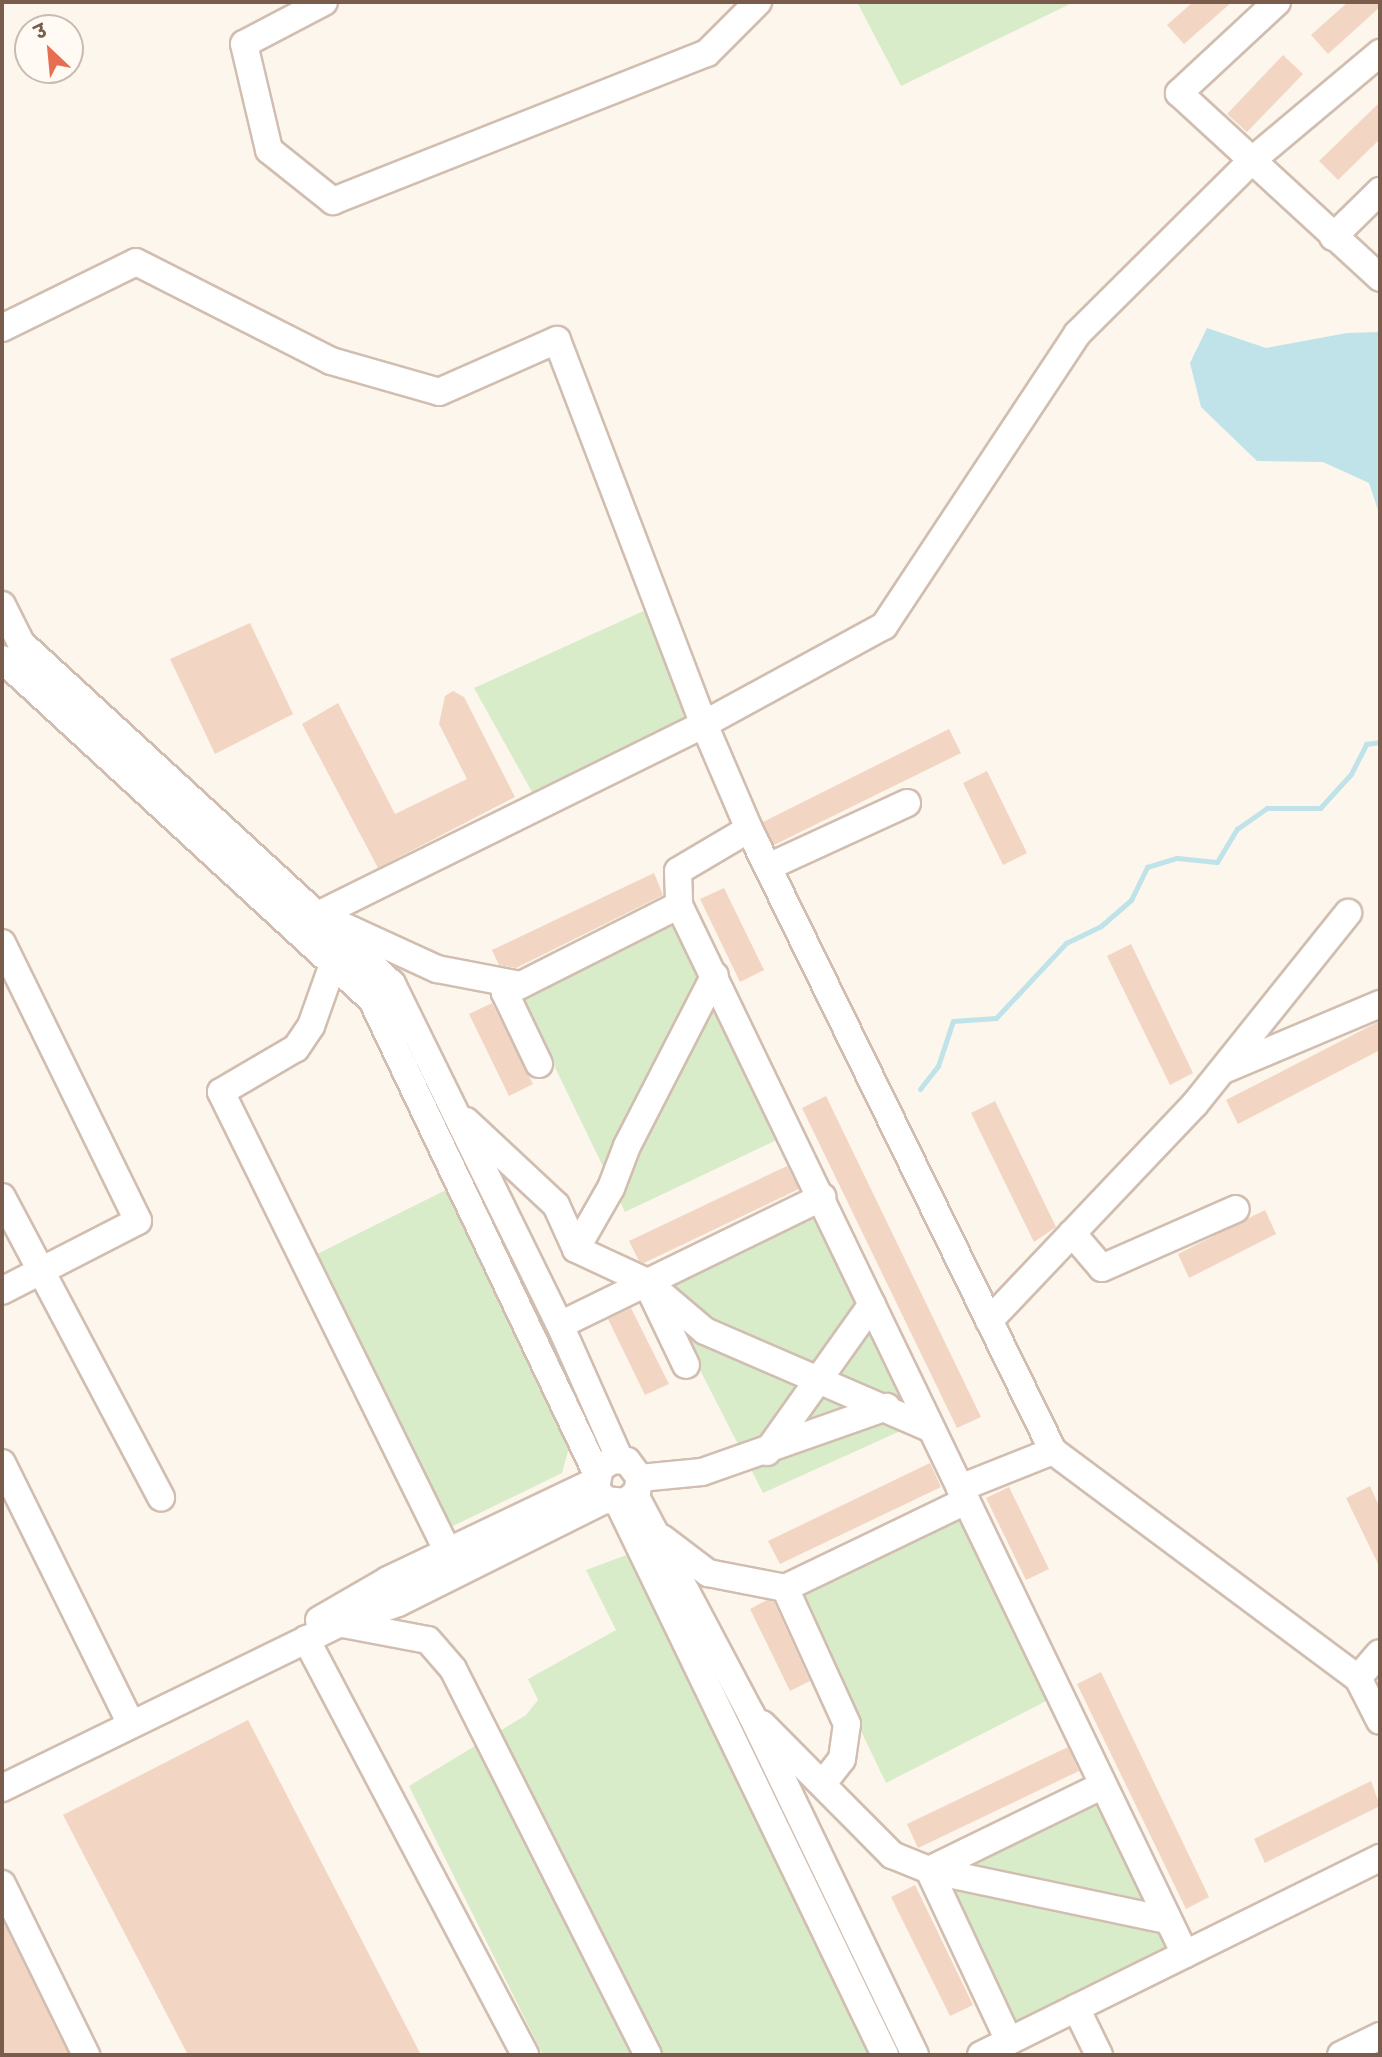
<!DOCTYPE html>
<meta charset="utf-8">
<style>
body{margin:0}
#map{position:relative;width:1382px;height:2057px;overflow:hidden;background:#fdf6ec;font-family:Poppins,"Noto Sans Devanagari",sans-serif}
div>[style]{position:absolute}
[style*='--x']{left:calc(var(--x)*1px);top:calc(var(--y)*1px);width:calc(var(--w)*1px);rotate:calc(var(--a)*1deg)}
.green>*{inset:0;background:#d8ecc9}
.water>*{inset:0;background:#bfe3e8}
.stream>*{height:5px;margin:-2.5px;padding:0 2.5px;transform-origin:2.5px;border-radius:2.5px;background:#bfe3e8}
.building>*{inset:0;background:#f3d5c3}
.roads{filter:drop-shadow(2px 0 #d1beb0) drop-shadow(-2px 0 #d1beb0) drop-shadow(0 2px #d1beb0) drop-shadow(0 -2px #d1beb0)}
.minor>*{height:26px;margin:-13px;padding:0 13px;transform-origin:13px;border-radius:13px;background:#fff}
span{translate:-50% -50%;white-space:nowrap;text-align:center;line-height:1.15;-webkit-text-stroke:5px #fffaf3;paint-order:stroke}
.frame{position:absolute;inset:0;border:4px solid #7a5c4d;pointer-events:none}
.north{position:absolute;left:14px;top:14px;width:70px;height:70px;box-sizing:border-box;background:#fffaf3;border:2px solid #cabbb1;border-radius:50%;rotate:334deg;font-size:19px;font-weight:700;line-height:28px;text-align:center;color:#7a5c4d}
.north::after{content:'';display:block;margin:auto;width:24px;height:32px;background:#e76f51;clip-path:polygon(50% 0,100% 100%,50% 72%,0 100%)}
</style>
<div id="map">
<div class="green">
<div style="clip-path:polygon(857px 2px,1074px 2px,901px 86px)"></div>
<div style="clip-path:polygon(650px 608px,691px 716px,532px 792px,474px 688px)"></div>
<div style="clip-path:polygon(676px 916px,783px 1137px,625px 1212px,520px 995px)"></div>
<div style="clip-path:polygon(448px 1189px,570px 1444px,562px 1473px,449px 1528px,315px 1255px)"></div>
<div style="clip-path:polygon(812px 1210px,916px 1424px,763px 1493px,659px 1290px)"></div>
<div style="clip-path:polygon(958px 1510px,1052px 1698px,886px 1783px,795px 1594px)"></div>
<div style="clip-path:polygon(629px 1554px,869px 2055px,543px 2055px,409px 1786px,526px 1715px,538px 1700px,528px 1679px,616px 1630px,586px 1570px)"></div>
<div style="clip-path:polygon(1096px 1792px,1173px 1950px,1012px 2029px,938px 1873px)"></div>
</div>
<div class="water">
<div style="clip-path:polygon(1207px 328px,1266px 348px,1347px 333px,1380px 332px,1380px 516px,1369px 483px,1323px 462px,1257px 461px,1201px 407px,1190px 363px)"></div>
</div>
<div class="stream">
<div style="--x:920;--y:1089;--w:29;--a:-52"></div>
<div style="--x:938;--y:1066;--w:47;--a:-71.6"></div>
<div style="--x:953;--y:1021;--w:43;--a:-4"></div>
<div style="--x:996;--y:1018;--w:103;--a:-47"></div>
<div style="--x:1066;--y:943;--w:39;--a:-26"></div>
<div style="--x:1101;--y:926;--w:40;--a:-41"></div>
<div style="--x:1131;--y:900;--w:37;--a:-64"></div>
<div style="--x:1147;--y:867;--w:31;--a:-17"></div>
<div style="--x:1177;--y:858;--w:40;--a:5.7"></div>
<div style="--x:1217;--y:862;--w:39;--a:-59"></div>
<div style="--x:1237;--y:829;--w:37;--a:-35"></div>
<div style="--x:1267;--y:808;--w:53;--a:0"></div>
<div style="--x:1320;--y:808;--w:46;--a:-47.6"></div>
<div style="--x:1351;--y:774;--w:34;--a:-63"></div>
<div style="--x:1366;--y:744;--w:14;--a:-8"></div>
</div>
<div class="building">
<div style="clip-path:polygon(1193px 2px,1232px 2px,1184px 44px,1167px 25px)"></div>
<div style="clip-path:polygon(1348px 2px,1380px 2px,1380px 7px,1328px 54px,1311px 35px)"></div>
<div style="clip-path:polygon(1283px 55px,1303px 74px,1247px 132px,1227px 114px)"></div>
<div style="clip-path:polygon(1380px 102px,1380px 139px,1338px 180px,1319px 161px)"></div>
<div style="clip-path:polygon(250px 623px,293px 714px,215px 754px,170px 659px)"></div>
<div style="clip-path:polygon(453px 691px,464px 697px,515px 797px,378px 868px,302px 724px,338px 703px,395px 814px,467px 779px,439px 724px,445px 696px)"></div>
<div style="clip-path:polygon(949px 729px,961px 753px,774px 845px,763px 822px)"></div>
<div style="clip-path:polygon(987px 771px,1027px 853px,1003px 865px,963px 783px)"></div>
<div style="clip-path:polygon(654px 873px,663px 895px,516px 968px,499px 965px,492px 950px)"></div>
<div style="clip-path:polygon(724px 888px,764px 970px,740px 982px,700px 899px)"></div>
<div style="clip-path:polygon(1131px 944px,1193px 1073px,1170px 1085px,1107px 956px)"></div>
<div style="clip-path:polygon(492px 1003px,533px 1084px,509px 1096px,469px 1014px)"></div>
<div style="clip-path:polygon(1380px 1021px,1380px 1050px,1238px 1124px,1226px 1100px)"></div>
<div style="clip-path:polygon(826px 1096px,981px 1417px,957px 1428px,802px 1108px)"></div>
<div style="clip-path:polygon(995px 1101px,1056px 1227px,1034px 1242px,971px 1113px)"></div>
<div style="clip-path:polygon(787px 1166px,799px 1189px,644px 1263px,639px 1261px,629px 1241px)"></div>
<div style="clip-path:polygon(1265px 1210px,1276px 1234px,1189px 1278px,1178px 1254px)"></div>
<div style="clip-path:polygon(631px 1308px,669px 1384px,645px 1395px,608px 1319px)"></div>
<div style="clip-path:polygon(930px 1463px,941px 1487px,780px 1564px,768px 1541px)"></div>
<div style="clip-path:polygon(1370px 1486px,1380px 1508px,1380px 1568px,1346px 1498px)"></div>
<div style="clip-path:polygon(1009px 1487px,1049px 1569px,1026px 1580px,986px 1498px)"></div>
<div style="clip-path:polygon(767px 1600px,774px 1602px,810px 1681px,790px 1691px,750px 1609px)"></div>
<div style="clip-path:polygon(1101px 1672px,1209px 1897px,1186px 1909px,1077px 1684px)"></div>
<div style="clip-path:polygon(248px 1720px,421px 2055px,188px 2055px,63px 1815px)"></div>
<div style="clip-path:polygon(1068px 1747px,1079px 1771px,918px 1848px,907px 1824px)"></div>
<div style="clip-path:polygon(1371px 1781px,1380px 1806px,1265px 1863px,1254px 1839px)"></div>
<div style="clip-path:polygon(915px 1885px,973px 2005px,950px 2016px,891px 1897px)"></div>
<div style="clip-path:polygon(2px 1919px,69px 2055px,2px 2055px)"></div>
</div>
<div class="roads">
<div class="minor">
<div style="--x:324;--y:2;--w:90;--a:152.3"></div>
<div style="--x:244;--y:44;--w:109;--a:76.7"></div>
<div style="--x:269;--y:150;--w:82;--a:38.6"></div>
<div style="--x:333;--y:201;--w:402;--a:-21.6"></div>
<div style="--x:707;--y:53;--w:72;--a:-45"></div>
<div style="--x:1277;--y:2;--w:134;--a:137.1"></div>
<div style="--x:1179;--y:93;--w:273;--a:42.6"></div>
<div style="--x:1333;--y:237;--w:66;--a:-44.4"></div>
<div style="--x:2;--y:328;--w:149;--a:-26.2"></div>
<div style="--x:136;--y:262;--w:219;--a:26.9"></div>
<div style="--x:331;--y:361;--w:112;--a:16"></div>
<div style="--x:439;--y:392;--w:129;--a:-23.8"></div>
<div style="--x:557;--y:340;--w:411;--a:69.1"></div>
<div style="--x:704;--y:724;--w:114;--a:66.8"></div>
<div style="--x:749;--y:829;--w:692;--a:63.95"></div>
<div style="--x:1053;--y:1451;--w:380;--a:36.7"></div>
<div style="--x:1358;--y:1678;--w:48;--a:62.9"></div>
<div style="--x:2;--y:605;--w:42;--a:63.4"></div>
<div style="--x:21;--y:643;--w:504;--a:42.59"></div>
<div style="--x:392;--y:984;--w:380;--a:63.8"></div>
<div style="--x:560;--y:1325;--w:148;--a:66"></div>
<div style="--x:2;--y:659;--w:503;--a:42.66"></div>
<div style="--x:372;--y:1000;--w:525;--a:64.61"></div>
<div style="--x:749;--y:829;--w:82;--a:149.4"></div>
<div style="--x:678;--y:871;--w:34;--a:88"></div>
<div style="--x:679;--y:905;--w:1165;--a:64.25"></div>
<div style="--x:768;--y:867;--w:153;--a:-24.7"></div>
<div style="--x:339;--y:924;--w:108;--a:24.7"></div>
<div style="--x:437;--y:969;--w:85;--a:10.9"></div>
<div style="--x:305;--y:938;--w:26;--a:-61"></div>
<div style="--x:318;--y:915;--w:431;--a:-26.3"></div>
<div style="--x:704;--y:724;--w:205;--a:-28.6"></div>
<div style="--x:884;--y:626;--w:350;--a:-56.5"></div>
<div style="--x:1077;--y:334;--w:244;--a:-44.8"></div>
<div style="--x:1250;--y:162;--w:170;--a:-40"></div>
<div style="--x:2;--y:943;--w:309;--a:63.9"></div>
<div style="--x:138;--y:1221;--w:153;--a:152.8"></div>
<div style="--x:333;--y:964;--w:66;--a:109.5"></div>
<div style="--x:311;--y:1026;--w:27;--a:124"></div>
<div style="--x:296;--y:1048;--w:87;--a:149.6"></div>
<div style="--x:221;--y:1092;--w:511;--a:63.74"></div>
<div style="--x:539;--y:1064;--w:79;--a:-115.6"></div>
<div style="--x:505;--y:993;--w:195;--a:-26.8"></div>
<div style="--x:1226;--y:1069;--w:167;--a:-22.9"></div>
<div style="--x:466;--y:1121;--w:123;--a:43"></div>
<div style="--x:556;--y:1205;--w:48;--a:65.6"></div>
<div style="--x:576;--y:1249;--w:78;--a:24.9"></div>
<div style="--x:647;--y:1282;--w:76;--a:40.2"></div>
<div style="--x:705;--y:1331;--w:246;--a:23.4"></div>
<div style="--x:2;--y:1197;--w:340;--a:62.1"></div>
<div style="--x:1072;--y:1233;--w:46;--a:49.4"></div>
<div style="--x:1102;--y:1268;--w:146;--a:-23.8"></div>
<div style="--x:576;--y:1249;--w:70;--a:-60.2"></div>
<div style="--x:611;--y:1188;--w:45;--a:-69.1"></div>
<div style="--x:627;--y:1146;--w:192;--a:-62.8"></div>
<div style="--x:650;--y:1290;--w:83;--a:64.4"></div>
<div style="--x:989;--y:1321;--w:299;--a:-46.5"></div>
<div style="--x:1195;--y:1104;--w:245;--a:-51.3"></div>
<div style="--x:560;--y:1325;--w:292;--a:-26"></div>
<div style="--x:767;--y:1452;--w:181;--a:-54.6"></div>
<div style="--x:2;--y:1463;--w:291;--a:63.7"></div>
<div style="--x:640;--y:1478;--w:62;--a:-5.5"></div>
<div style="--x:702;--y:1472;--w:196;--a:-19.4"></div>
<div style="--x:960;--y:1488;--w:100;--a:-21.7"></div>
<div style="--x:635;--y:1495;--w:248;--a:62.1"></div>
<div style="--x:751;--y:1714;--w:378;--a:64.3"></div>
<div style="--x:619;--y:1504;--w:612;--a:64.23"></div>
<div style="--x:662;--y:1538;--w:58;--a:37.3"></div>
<div style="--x:708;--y:1573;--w:78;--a:11"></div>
<div style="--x:319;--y:1620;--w:80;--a:-30.1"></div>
<div style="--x:388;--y:1580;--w:230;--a:-25.5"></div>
<div style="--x:343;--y:1624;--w:86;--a:10.7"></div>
<div style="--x:428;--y:1640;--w:38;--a:49"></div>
<div style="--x:453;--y:1669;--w:432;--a:63.2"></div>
<div style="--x:306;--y:1639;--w:470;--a:62.2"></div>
<div style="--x:1358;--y:1678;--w:33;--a:-49"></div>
<div style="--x:762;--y:1724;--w:185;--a:45.2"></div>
<div style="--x:892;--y:1855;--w:40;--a:22"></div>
<div style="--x:929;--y:1870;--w:242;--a:11.9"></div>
<div style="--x:824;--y:1782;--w:29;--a:-52"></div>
<div style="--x:842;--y:1759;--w:35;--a:-82"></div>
<div style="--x:847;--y:1724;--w:149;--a:-114.5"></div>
<div style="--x:785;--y:1588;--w:201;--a:-25.7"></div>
<div style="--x:2;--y:1788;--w:376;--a:-26"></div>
<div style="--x:340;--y:1623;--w:61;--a:-19"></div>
<div style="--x:398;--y:1603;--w:231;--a:-26.5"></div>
<div style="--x:605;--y:1500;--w:21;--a:5"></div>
<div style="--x:626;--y:1502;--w:15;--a:-42"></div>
<div style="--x:637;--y:1492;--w:14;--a:-78"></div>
<div style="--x:640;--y:1478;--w:21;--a:-127"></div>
<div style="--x:627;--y:1461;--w:14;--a:-176"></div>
<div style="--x:613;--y:1460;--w:15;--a:148"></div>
<div style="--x:600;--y:1468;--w:20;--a:101"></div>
<div style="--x:596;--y:1488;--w:15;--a:53"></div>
<div style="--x:2;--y:1884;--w:191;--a:63.8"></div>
<div style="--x:1076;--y:2008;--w:52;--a:63.9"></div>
<div style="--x:1009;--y:2041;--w:189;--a:-115.1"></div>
<div style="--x:929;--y:1870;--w:191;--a:-26"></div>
<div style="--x:981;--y:2055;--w:445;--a:-26.3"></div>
<div style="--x:1341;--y:2055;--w:43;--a:-26"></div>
</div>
</div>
<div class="frame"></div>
<div class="north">उ</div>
</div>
